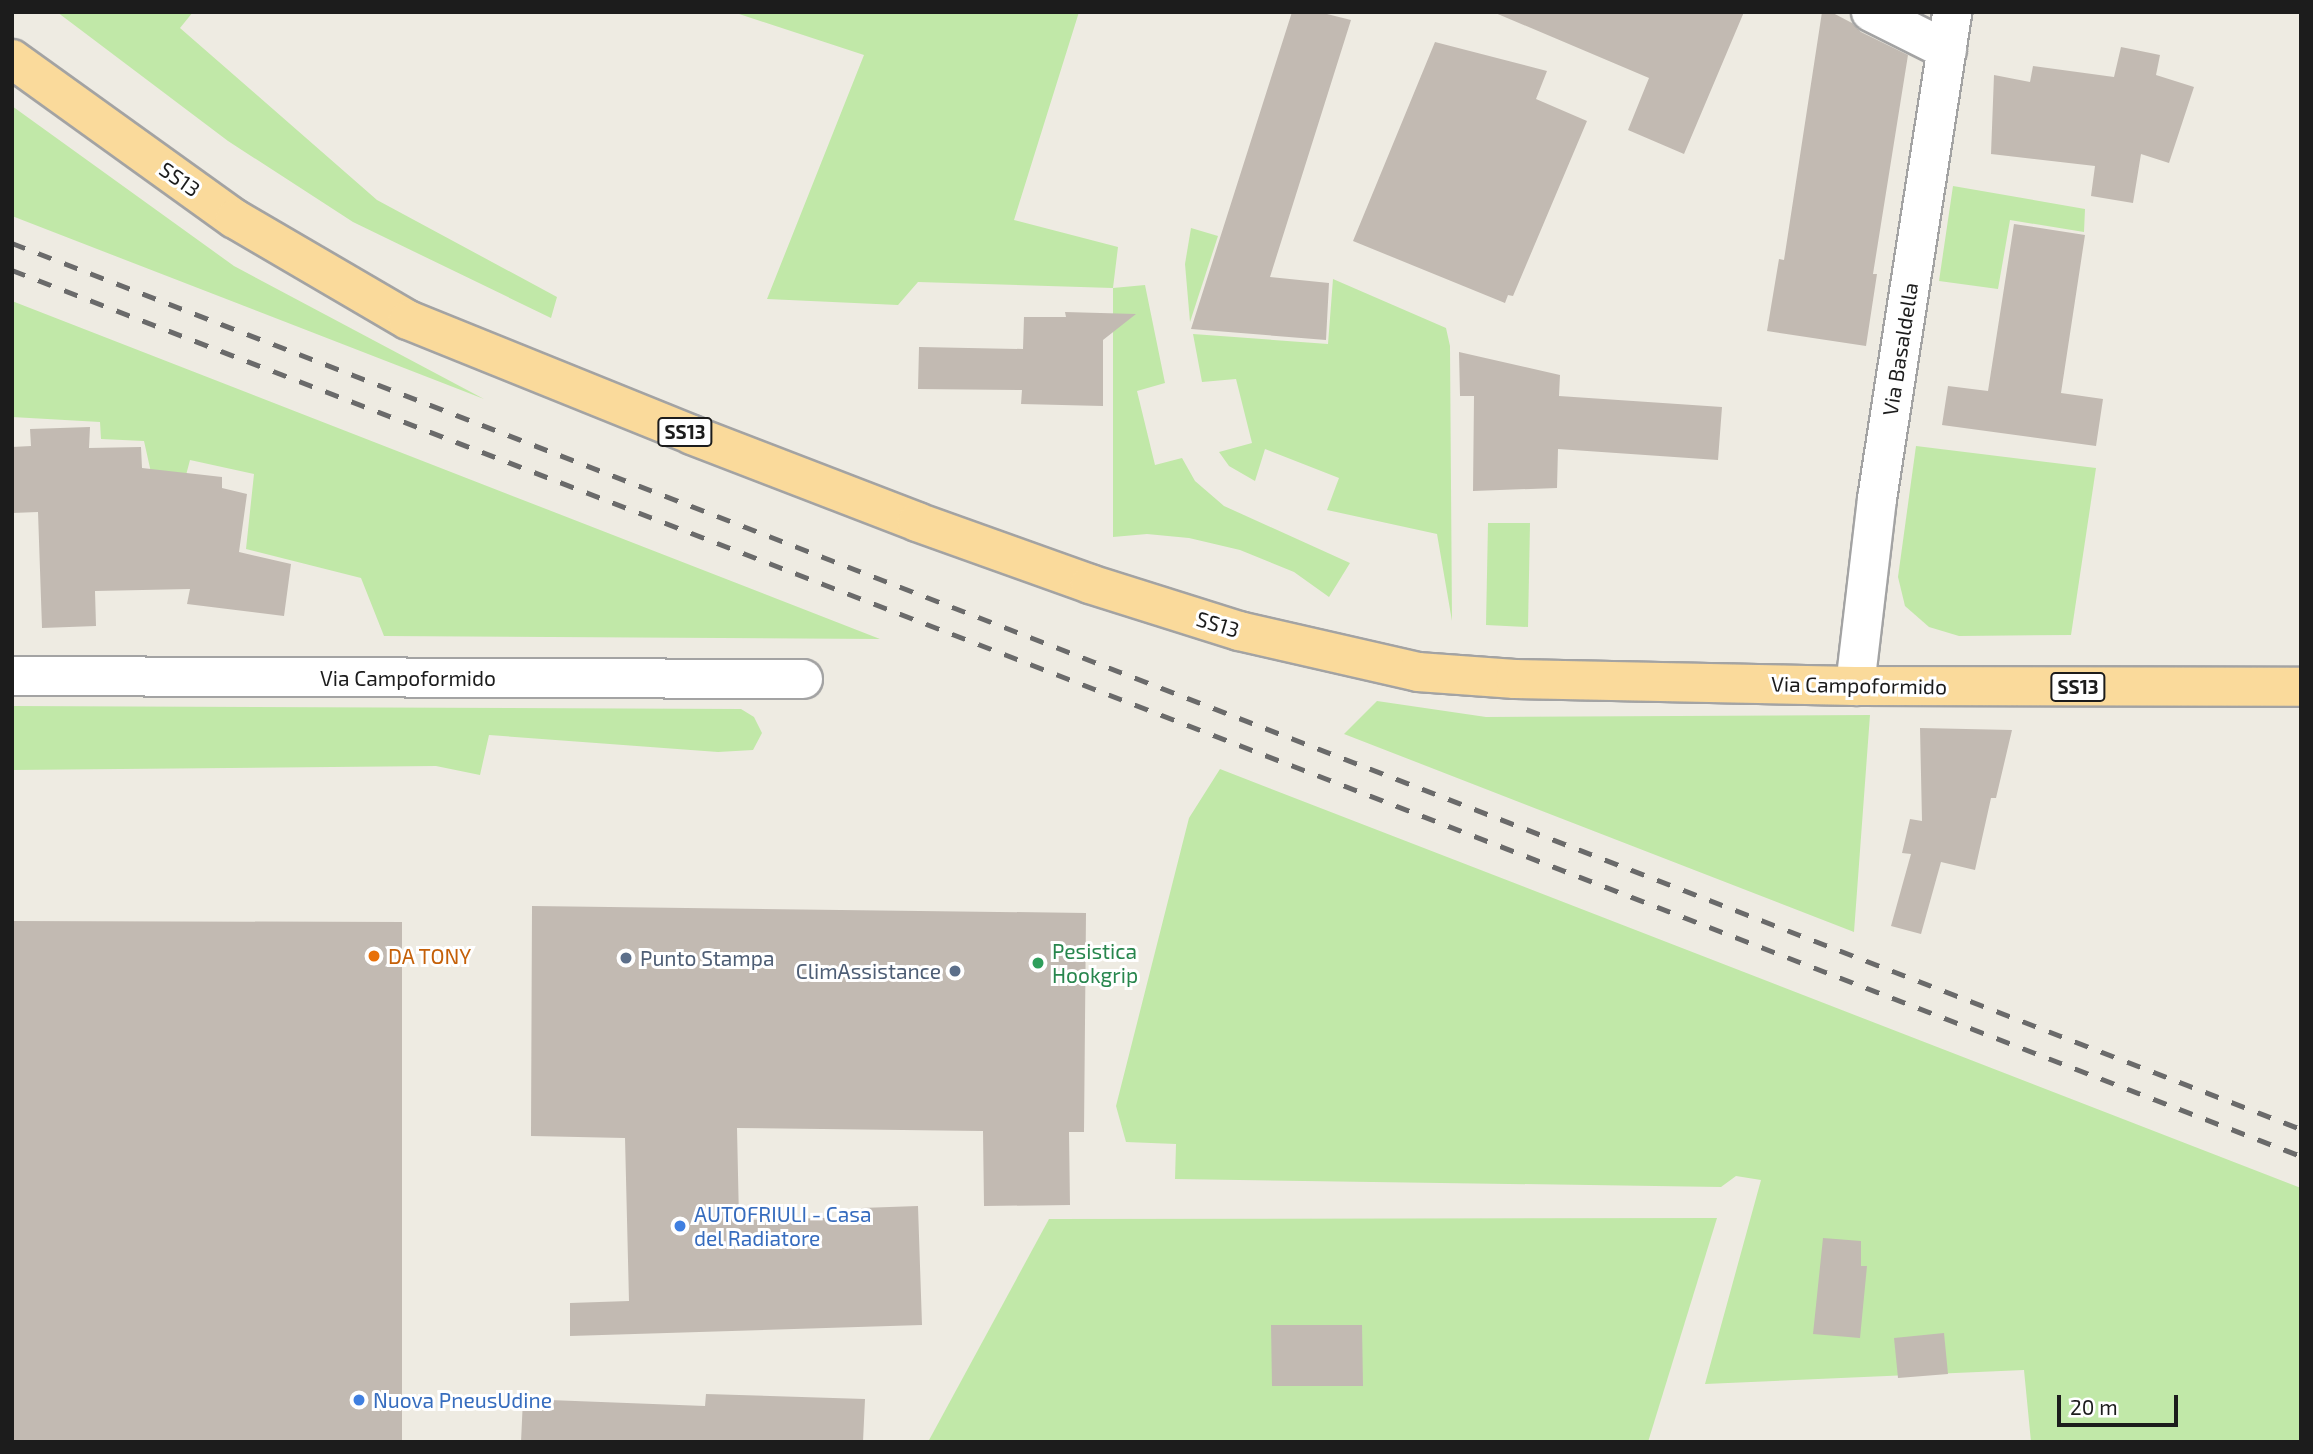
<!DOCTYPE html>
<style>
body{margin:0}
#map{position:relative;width:2313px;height:1454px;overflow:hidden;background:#eeebe2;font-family:"Exo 2",sans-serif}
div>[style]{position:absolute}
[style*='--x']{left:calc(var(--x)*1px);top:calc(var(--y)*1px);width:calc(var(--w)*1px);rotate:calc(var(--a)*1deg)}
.grass>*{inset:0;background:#c1e8a8}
.building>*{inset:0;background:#c2bab2}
.roads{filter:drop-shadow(2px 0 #a3a3a3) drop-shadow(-2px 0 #a3a3a3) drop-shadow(0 2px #a3a3a3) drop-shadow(0 -2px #a3a3a3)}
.minor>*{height:38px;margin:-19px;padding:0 19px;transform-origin:19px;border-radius:19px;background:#fff}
.primary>*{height:38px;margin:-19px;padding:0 19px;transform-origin:19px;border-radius:19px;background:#fada9b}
.rail>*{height:5px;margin-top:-2.5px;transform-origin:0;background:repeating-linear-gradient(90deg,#6a6a6a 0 14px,transparent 0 28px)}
.dots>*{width:19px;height:19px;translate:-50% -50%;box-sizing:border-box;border:4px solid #fff;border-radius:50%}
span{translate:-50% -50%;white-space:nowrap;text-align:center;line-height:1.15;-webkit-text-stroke:6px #fff;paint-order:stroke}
.shield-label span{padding:2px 5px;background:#fff;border:2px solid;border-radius:5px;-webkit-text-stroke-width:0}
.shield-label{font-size:19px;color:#1c1c1c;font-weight:700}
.street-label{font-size:21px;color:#1c1c1c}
.leisure-label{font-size:21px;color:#27864d}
.left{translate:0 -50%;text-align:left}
.food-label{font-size:21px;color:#c56008}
.service-label{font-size:21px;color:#4e5e75}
.right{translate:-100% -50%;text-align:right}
.shop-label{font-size:21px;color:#366cbe}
.frame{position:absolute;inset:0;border:14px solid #1c1c1c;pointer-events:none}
.scale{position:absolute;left:2057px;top:1395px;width:121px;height:32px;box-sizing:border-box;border:4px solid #1c1c1c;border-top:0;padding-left:9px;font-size:21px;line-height:24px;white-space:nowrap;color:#1c1c1c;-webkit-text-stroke:5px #fff;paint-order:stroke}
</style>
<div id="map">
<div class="grass">
<div style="clip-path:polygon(57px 12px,193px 12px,180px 28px,377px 200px,557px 297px,551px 318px,353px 222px,228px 141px)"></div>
<div style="clip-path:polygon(733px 12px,1079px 12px,1014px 220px,1118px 247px,1113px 288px,1145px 285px,1165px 383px,1137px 391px,1155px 465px,1182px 458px,1195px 481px,1224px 506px,1350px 563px,1329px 597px,1294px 572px,1240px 550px,1189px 538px,1147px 534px,1113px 537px,1113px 288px,918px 282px,898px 305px,767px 299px,864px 55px)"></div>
<div style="clip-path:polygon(12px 106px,234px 266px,484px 399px,12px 216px)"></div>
<div style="clip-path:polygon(1953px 186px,2085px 209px,2084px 232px,2010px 220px,1998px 289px,1939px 281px)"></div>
<div style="clip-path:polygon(1191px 228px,1218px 236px,1190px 322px,1185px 264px)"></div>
<div style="clip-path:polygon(1333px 279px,1446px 328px,1450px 346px,1452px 621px,1437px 534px,1327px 510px,1339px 478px,1265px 449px,1255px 481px,1229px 466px,1219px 452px,1252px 443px,1236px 379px,1202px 382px,1193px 334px,1328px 344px)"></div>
<div style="clip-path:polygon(12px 301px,880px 639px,384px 636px,361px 578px,246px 549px,254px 474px,190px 460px,185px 479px,152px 477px,144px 441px,101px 439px,100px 422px,12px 417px)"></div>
<div style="clip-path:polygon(1916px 446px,2096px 468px,2071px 635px,1959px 636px,1929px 627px,1905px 606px,1898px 577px)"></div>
<div style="clip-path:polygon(1488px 523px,1530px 523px,1528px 627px,1486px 625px)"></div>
<div style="clip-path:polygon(1377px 701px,1486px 717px,1870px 715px,1854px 932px,1344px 734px)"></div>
<div style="clip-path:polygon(12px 706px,741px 709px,754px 717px,762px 733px,753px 750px,718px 752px,489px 735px,480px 775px,436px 766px,12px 770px)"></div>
<div style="clip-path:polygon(1220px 769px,2301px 1188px,2301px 1442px,2031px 1442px,2024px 1370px,1705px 1384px,1761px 1180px,1736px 1176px,1721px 1187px,1175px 1179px,1176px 1144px,1126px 1142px,1116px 1106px,1189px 818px)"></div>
<div style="clip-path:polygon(1717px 1218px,1648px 1442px,928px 1442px,1049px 1219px)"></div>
</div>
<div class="building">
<div style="clip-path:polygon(1292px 12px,1319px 12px,1351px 20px,1270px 277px,1329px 283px,1326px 340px,1191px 329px)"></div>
<div style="clip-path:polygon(1493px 12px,1744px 12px,1684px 154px,1628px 130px,1649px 78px)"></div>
<div style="clip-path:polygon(1822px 12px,1831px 12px,1852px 23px,1861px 32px,1908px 55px,1873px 274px,1877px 274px,1866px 346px,1767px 331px,1779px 259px,1784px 260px)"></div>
<div style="clip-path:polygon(1435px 42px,1547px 71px,1536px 99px,1587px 121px,1513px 296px,1508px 295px,1505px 303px,1353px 241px)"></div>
<div style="clip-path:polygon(2121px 47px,2160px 55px,2156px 75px,2194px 87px,2169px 163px,2141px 154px,2133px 203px,2091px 196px,2095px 166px,1991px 154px,1994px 75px,2030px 82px,2033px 66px,2114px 77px)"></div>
<div style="clip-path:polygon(2014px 224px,2085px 235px,2061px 393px,2103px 399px,2096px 446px,1942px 425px,1948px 386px,1988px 391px)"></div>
<div style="clip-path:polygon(1065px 312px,1136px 314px,1103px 340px,1103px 406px,1021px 404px,1022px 390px,918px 389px,919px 347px,1023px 349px,1024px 317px,1066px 317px)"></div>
<div style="clip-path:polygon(1459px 352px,1560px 375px,1559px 396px,1722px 407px,1718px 460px,1558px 449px,1557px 488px,1473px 491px,1474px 396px,1460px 396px)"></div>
<div style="clip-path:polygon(90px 427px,89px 448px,141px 447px,142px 468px,222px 477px,222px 488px,247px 494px,239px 552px,291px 564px,284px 616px,187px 604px,190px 589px,95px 591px,96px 626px,42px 628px,38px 512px,12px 513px,12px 447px,31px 446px,30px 429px)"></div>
<div style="clip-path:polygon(1920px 728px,2012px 730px,1996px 798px,1991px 798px,1975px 870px,1941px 862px,1921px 934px,1891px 926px,1911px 854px,1902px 853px,1910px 819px,1922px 821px)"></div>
<div style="clip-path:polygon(532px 906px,1086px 913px,1084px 1132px,1069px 1132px,1070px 1205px,984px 1206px,983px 1131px,737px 1128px,739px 1220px,861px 1217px,861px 1208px,918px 1206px,922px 1325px,570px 1336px,570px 1303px,629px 1301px,625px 1138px,531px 1136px)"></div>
<div style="clip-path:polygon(12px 921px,402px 922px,402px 1442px,12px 1442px)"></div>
<div style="clip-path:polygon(1823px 1238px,1861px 1241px,1861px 1266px,1867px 1266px,1860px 1338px,1813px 1334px)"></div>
<div style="clip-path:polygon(1271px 1325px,1362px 1325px,1363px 1386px,1272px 1386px)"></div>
<div style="clip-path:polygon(1944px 1333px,1948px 1374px,1898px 1378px,1894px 1338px)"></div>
<div style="clip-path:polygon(706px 1394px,865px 1399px,863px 1442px,521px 1442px,523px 1399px,705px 1406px)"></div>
</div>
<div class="roads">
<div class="minor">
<div style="--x:1871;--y:12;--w:85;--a:26.6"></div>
<div style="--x:12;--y:676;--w:791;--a:0.22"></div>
<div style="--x:1855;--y:686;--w:188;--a:-83.3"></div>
<div style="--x:1877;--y:499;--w:493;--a:-81.2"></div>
</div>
<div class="primary">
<div style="--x:12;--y:59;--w:274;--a:35.7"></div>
<div style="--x:235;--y:219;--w:200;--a:30.3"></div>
<div style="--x:408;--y:320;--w:306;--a:22"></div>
<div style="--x:692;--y:435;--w:241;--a:21.1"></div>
<div style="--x:917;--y:522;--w:184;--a:19.7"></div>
<div style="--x:1090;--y:584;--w:156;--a:17.5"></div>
<div style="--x:1239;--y:631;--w:184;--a:12.9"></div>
<div style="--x:1418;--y:672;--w:97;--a:4.1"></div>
<div style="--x:1515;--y:679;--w:340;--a:1.2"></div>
<div style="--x:1855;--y:686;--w:446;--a:0.1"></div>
</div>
</div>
<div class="rail">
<div style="--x:12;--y:243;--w:2454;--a:21.16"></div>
<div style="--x:12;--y:270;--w:2454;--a:21.16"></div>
</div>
<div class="dots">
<div style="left:374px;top:956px;background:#e8710a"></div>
<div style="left:626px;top:958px;background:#5c6f8a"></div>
<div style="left:1038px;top:963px;background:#2e9e5b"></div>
<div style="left:955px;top:971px;background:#5c6f8a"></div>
<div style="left:680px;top:1226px;background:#3f7fe0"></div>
<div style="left:359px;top:1400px;background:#3f7fe0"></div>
</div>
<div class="shield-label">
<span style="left:685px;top:432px">SS13</span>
<span style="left:2078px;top:687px">SS13</span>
</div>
<div class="street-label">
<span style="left:180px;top:179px;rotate:35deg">SS13</span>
<span style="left:1900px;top:349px;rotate:-81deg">Via Basaldella</span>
<span style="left:1218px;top:624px;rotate:17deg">SS13</span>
<span style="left:408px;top:678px">Via Campoformido</span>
<span style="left:1859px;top:685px;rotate:1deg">Via Campoformido</span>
</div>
<div class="leisure-label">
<span class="left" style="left:1052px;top:963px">Pesistica<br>Hookgrip</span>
</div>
<div class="food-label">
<span class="left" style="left:388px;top:956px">DA TONY</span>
</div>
<div class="service-label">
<span class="left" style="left:640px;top:958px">Punto Stampa</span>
<span class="right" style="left:941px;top:971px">ClimAssistance</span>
</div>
<div class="shop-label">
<span class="left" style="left:694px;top:1226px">AUTOFRIULI - Casa<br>del Radiatore</span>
<span class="left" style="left:373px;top:1400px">Nuova PneusUdine</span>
</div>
<div class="frame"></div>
<div class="scale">20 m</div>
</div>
